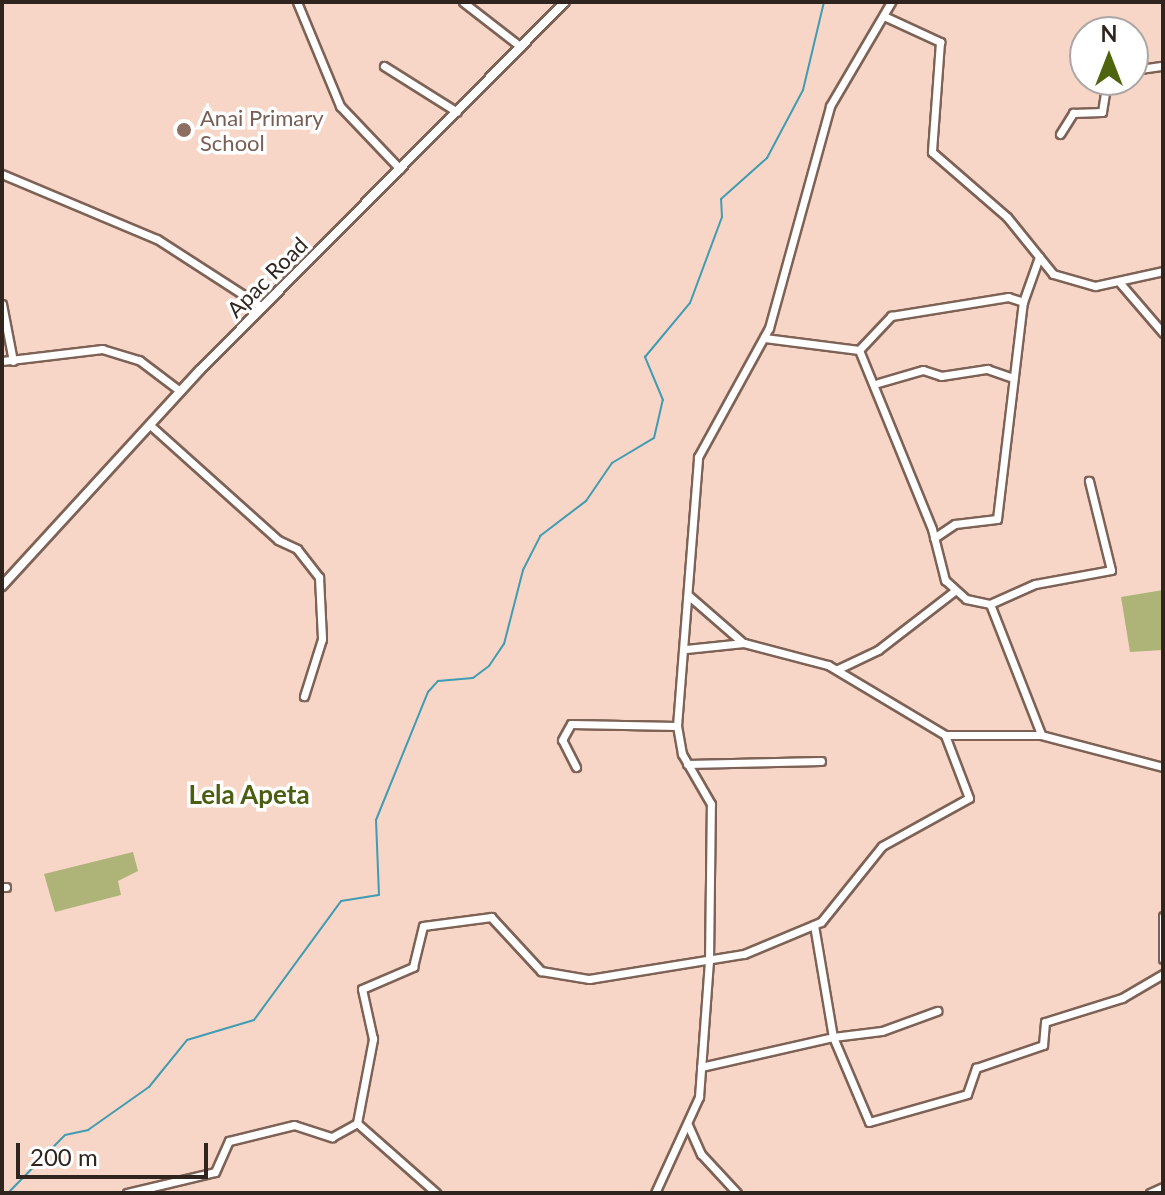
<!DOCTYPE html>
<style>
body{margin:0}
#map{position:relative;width:1165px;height:1195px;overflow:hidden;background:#f7d6c8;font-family:Lato,sans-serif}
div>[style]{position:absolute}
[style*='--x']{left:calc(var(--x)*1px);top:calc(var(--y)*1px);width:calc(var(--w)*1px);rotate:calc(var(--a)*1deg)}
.green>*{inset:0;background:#aeb477}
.stream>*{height:2px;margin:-1px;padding:0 1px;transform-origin:1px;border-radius:1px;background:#409cb2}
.roads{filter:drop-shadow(2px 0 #7e6256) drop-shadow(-2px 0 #7e6256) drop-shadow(0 2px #7e6256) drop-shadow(0 -2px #7e6256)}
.minor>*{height:7px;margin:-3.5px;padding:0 3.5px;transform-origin:3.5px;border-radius:3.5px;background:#fff}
.major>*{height:8px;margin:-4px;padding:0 4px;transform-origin:4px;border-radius:4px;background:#fff}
.dots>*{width:22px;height:22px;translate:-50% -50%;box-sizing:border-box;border:4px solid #fff;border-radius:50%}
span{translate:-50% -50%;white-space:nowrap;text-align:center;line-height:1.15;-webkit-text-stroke:7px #fff;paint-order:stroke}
.education-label{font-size:22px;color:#785e54}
.left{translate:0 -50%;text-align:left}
.street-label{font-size:22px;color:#2f241e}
.quarter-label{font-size:26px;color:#4a5d11;font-weight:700}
.frame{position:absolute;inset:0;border:4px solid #2f241e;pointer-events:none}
.north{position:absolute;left:1069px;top:16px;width:80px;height:80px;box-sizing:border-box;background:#fff;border:2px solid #aca7a5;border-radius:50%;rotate:0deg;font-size:22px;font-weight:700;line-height:32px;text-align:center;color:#2f241e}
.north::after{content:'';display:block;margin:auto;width:28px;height:36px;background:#4f640f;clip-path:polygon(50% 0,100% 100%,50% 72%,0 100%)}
.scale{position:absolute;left:16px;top:1143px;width:192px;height:36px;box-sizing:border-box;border:4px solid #2f241e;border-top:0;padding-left:10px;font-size:24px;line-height:28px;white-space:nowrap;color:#2f241e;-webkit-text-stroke:6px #fff;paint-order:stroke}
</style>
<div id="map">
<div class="green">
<div style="clip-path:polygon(1163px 590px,1163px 650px,1130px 652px,1121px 597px)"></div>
<div style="clip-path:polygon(133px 852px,138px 871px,118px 881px,121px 895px,55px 912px,44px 874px)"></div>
</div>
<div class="stream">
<div style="--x:8;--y:1193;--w:81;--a:-45.5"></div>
<div style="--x:65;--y:1135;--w:24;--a:-12"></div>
<div style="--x:88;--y:1130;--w:75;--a:-35.2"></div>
<div style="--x:149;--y:1087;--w:60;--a:-51"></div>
<div style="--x:187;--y:1040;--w:70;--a:-16.6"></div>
<div style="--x:254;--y:1020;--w:147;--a:-53.8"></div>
<div style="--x:341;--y:901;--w:38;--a:-9"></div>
<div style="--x:379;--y:895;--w:75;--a:-92.3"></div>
<div style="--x:376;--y:820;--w:138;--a:-67.9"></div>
<div style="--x:428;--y:692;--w:15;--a:-48"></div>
<div style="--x:438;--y:681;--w:35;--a:-5"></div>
<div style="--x:473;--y:678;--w:20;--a:-37"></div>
<div style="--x:489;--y:666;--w:27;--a:-56"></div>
<div style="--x:504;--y:644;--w:76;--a:-75.6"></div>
<div style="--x:523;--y:570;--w:38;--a:-63"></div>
<div style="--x:540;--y:536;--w:58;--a:-37.3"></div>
<div style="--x:586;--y:501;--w:46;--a:-55.6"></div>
<div style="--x:612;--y:463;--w:49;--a:-30.8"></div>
<div style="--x:654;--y:438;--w:39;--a:-77"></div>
<div style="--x:663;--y:400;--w:47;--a:-112.7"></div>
<div style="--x:645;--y:357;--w:70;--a:-50.2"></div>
<div style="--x:690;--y:303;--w:92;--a:-69.6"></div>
<div style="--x:722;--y:217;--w:18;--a:-93"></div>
<div style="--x:721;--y:199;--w:62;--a:-41.7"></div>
<div style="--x:767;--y:158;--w:77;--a:-62.1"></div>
<div style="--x:803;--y:90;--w:90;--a:-76.6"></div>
</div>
<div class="roads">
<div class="minor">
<div style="--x:297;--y:2;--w:113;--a:67.5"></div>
<div style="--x:340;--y:106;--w:87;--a:46.4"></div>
<div style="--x:463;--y:2;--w:73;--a:37.8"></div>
<div style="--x:886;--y:17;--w:60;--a:24.8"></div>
<div style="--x:940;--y:42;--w:110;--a:94.2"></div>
<div style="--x:932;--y:152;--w:99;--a:40.9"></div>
<div style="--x:1007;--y:217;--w:73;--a:51.1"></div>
<div style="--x:1053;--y:274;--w:44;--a:15.9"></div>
<div style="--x:1095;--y:286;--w:70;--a:-12.4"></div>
<div style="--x:384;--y:66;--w:86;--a:32.2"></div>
<div style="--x:1133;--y:70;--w:30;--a:-8"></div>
<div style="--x:1060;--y:134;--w:25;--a:-58"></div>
<div style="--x:1073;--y:113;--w:29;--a:-2"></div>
<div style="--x:1102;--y:112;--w:32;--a:-81"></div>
<div style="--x:2;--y:174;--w:168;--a:22.8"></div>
<div style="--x:157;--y:239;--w:125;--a:32.9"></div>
<div style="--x:1120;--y:283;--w:66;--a:49.3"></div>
<div style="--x:2;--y:304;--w:58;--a:79.1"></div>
<div style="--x:764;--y:338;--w:96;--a:7.2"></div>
<div style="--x:859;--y:350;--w:193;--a:67.8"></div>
<div style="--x:932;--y:529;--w:53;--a:75.7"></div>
<div style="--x:945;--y:580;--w:28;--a:42"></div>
<div style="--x:966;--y:599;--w:25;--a:12"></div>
<div style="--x:990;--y:604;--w:49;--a:-24"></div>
<div style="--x:1035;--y:584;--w:77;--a:-10.4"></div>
<div style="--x:1111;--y:570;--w:92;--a:-103.9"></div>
<div style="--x:859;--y:350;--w:47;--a:-46.7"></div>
<div style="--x:891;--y:316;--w:119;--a:-9.2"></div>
<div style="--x:1008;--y:297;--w:16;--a:18"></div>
<div style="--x:1023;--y:302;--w:48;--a:-70.4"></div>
<div style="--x:2;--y:361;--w:101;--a:-6.8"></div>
<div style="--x:102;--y:349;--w:39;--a:17"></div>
<div style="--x:139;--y:360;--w:51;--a:37.1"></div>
<div style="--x:878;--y:383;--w:47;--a:-16.1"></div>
<div style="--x:923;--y:370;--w:19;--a:18"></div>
<div style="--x:941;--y:376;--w:47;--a:-8.7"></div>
<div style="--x:987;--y:369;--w:28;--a:19"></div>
<div style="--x:150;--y:425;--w:172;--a:41.9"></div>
<div style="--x:278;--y:540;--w:21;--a:25"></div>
<div style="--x:297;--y:549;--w:36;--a:52"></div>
<div style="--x:319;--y:577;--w:62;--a:87.2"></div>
<div style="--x:322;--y:639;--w:60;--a:107.5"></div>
<div style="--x:934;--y:538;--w:25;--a:-34"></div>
<div style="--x:955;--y:524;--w:42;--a:-6.8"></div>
<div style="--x:997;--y:519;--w:219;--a:-83.2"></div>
<div style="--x:688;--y:595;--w:72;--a:41"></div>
<div style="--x:990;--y:604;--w:140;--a:68.6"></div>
<div style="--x:686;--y:649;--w:58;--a:-5.9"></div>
<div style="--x:744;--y:643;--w:87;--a:14.7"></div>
<div style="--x:828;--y:665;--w:136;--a:30.9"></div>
<div style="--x:945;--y:735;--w:96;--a:0"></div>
<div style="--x:1041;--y:735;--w:126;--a:14.7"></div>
<div style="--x:838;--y:669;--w:44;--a:-25.4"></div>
<div style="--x:878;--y:650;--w:95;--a:-37.7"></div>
<div style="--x:687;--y:764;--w:134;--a:-1.3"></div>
<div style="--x:576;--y:767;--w:30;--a:-117"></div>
<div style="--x:562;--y:740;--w:18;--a:-61"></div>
<div style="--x:571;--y:724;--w:106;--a:1.1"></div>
<div style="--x:2;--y:887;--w:4;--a:0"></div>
<div style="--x:1163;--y:916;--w:43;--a:90"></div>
<div style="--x:814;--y:925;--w:114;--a:80.4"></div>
<div style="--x:833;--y:1037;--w:49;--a:-7"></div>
<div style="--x:882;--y:1031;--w:59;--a:-20"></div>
<div style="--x:701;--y:1067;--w:135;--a:-12.8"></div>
<div style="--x:833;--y:1037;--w:92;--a:67"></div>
<div style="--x:869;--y:1122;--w:102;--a:-15.9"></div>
<div style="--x:967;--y:1094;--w:28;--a:-71"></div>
<div style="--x:976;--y:1068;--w:71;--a:-18.9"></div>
<div style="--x:1043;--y:1045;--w:23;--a:-85"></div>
<div style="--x:1045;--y:1022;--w:81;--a:-17.3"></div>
<div style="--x:1122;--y:998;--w:48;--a:-30.3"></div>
<div style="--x:357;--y:1123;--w:86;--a:-79.2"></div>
<div style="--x:373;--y:1039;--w:51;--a:-102.4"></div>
<div style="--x:362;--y:989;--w:56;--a:-23.3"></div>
<div style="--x:413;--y:967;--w:42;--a:-76.3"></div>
<div style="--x:423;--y:926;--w:69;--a:-7.5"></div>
<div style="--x:491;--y:917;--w:74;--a:47.2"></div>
<div style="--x:541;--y:971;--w:49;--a:9.5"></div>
<div style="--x:589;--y:979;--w:157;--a:-9.2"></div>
<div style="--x:744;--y:954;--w:83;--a:-22.6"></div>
<div style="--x:821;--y:922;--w:97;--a:-51.2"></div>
<div style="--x:882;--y:846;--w:99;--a:-28.9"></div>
<div style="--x:969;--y:798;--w:67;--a:-110.9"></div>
<div style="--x:357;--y:1123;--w:106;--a:41.5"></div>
<div style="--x:688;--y:1125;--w:32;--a:66"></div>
<div style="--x:701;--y:1154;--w:53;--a:47.3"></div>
<div style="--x:127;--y:1193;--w:90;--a:-13.4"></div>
<div style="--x:215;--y:1172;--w:34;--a:-66"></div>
<div style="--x:229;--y:1141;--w:67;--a:-13.8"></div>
<div style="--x:294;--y:1125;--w:40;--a:18"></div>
<div style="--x:332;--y:1137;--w:29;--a:-29"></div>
<div style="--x:655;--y:1193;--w:106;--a:-65.4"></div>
<div style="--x:699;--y:1097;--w:136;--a:-85.8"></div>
<div style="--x:709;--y:961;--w:157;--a:-89.3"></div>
<div style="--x:711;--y:804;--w:58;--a:-120.1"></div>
<div style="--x:682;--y:754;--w:28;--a:-100"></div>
<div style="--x:677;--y:726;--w:270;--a:-85.5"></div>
<div style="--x:698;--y:457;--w:147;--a:-61.2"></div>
<div style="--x:769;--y:328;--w:230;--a:-74.6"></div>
<div style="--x:830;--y:106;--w:121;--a:-59.6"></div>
<div style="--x:1150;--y:1193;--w:14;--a:-25"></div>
</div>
<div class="major">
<div style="--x:2;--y:586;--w:293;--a:-47.5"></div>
<div style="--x:200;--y:370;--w:518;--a:-45.23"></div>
</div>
</div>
<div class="dots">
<div style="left:184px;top:130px;background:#8d6e63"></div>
</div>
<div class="education-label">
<span class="left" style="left:200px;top:130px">Anai Primary<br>School</span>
</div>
<div class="street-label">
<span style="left:267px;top:277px;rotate:-45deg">Apac Road</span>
</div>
<div class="quarter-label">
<span style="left:249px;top:795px">Lela Apeta</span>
</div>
<div class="frame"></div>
<div class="north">N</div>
<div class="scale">200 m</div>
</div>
